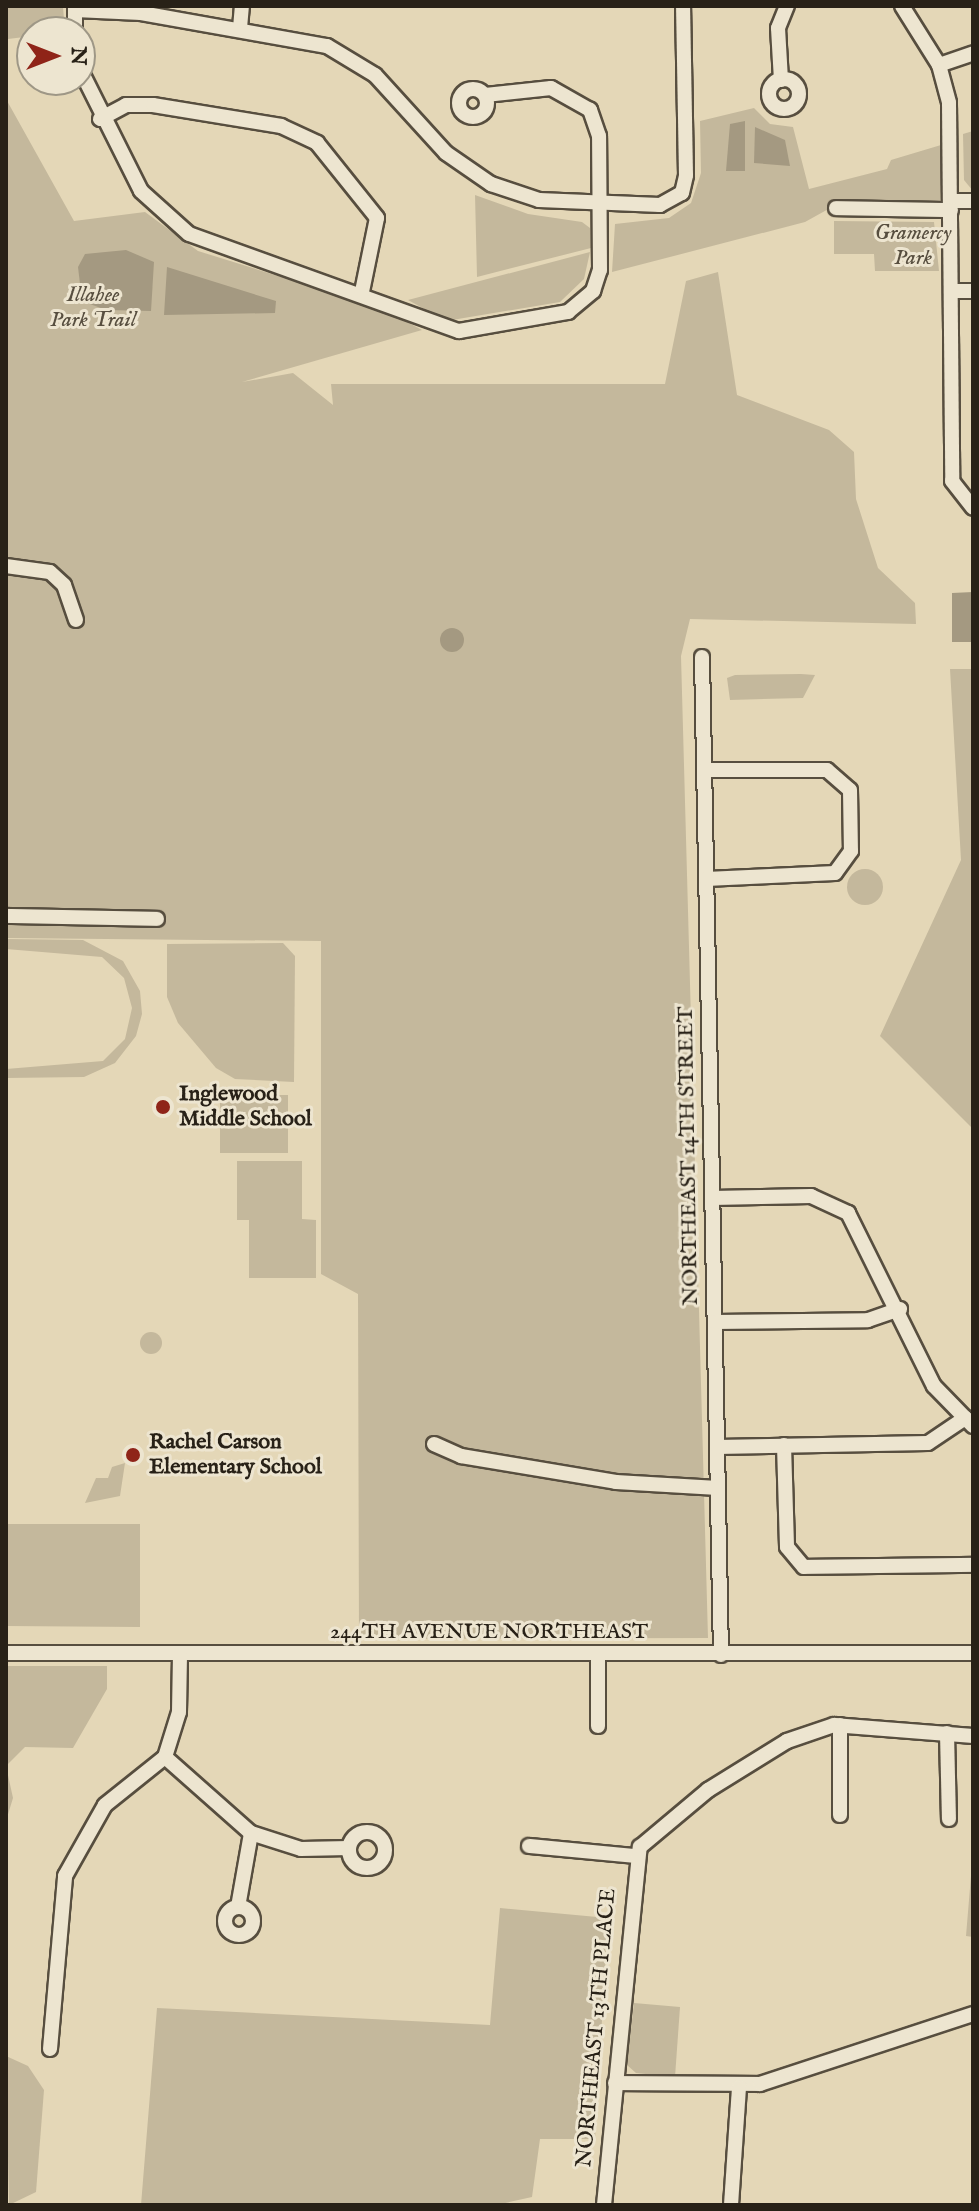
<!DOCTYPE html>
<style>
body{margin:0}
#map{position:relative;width:979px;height:2211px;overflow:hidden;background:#e4d7b7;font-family:"IM FELL English",serif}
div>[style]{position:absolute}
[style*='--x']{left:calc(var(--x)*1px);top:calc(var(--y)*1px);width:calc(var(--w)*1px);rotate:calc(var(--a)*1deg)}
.green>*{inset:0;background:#c4b89c}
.round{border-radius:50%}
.water>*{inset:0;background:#a49981}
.roads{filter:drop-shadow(2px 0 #574e3f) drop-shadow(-2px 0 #574e3f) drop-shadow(0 2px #574e3f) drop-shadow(0 -2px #574e3f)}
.minor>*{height:14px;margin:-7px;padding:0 7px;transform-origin:7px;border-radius:7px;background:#ede5d0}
.minor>.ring{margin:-7px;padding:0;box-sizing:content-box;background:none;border:14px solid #ede5d0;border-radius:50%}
.dots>*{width:22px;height:22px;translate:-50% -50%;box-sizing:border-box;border:4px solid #ede5d0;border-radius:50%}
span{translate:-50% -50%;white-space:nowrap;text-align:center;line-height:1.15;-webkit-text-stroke:6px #ede5d0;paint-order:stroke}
.park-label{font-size:22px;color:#574e3f;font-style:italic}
.poi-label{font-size:22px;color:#282117;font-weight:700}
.left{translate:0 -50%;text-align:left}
.street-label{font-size:22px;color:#282117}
.frame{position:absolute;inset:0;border:8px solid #282117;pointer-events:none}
.north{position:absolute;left:16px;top:16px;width:80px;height:80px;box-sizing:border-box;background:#ede5d0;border:2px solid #9e9786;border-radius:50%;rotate:90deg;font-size:22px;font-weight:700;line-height:32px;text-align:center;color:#282117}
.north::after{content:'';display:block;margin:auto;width:28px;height:36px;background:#8f2418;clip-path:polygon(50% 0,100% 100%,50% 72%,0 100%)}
</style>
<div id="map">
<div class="green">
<div style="clip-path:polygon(6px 6px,63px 7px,65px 32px,8px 39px,6px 58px)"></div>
<div style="clip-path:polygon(6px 99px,74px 221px,145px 212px,198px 251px,381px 308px,422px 330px,242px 382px,293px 373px,333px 405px,331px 384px,665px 384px,686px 281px,718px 272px,737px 395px,829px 430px,854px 452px,856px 499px,878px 568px,915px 603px,916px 624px,690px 619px,681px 656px,708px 1638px,359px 1639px,358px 1294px,321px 1274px,321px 941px,6px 938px)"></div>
<div style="clip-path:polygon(754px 108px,770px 124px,793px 127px,809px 189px,887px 169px,891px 160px,941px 145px,940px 203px,832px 207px,805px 222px,612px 272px,615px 224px,669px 218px,691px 203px,701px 173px,700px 121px)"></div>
<div style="clip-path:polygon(973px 131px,973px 191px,964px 180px,963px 134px)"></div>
<div style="clip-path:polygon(475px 195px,528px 214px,582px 222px,590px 228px,591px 248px,477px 277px)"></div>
<div style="clip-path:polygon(834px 221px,934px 222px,939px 271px,875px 271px,874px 254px,834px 254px)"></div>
<div style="clip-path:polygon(590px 252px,584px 279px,560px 302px,446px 321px,408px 300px)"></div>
<div style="clip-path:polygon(950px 669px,973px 669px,973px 1129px,880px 1036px,961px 860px)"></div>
<div style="clip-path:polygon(735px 675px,801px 674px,815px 675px,803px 698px,730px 700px,727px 678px)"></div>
<div class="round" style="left:847px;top:869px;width:36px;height:36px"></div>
<div style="clip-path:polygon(6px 939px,83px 940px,123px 961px,140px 991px,142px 1014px,136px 1036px,115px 1063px,84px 1077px,6px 1078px,6px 1069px,103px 1061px,125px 1039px,132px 1008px,124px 978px,102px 957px,6px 949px)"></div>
<div style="clip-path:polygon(283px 943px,295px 956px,294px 1082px,235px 1079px,216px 1068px,178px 1023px,167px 997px,167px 944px)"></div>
<div style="clip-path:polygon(220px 1095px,288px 1095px,288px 1153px,220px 1153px)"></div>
<div style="clip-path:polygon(237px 1161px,302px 1161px,302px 1219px,316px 1220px,316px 1278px,249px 1278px,249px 1220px,237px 1220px)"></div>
<div class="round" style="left:140px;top:1332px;width:22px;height:22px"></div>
<div style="clip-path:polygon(125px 1463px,120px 1496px,85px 1503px,96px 1478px,108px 1478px,112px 1467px)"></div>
<div style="clip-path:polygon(6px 1524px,140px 1524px,140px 1627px,6px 1626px)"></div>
<div style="clip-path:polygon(6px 1666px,107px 1666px,107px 1689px,73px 1748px,25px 1747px,6px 1766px,13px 1798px,6px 1821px)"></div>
<div style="clip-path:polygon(973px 1852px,973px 1937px,966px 1936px)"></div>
<div style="clip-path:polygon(500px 1908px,608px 1918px,595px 2139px,540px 2139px,532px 2197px,496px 2205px,141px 2205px,157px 2008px,490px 2025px)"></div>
<div style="clip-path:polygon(634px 2003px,680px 2007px,675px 2077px,636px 2073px,627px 2065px)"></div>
<div style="clip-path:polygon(6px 2056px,28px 2066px,44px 2090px,36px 2192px,9px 2205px)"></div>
</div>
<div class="water">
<div style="clip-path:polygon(745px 121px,745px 171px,726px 171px,730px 124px)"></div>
<div style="clip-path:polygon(755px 127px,785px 140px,790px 166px,754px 163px)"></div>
<div style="clip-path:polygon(126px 250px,154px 262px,151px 311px,106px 310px,82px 301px,78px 267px,85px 254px)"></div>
<div style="clip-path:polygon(167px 267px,276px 301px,275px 313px,164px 315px)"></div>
<div style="clip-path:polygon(973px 592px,973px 642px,952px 642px,952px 593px)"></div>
<div class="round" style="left:440px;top:628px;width:24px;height:24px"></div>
</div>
<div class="roads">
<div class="minor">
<div style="--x:75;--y:6;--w:26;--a:90"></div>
<div style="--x:902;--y:6;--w:70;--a:57.9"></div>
<div style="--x:939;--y:65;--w:39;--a:75"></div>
<div style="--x:949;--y:103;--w:378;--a:89.5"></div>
<div style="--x:952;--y:481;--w:34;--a:52"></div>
<div style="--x:75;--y:10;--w:66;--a:2.6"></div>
<div style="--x:141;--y:13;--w:189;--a:10.1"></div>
<div style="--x:327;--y:46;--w:56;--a:31.1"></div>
<div style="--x:375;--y:75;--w:105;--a:47.7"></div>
<div style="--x:446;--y:153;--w:55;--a:34.6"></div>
<div style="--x:491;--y:184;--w:51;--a:18.4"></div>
<div style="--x:539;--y:200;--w:121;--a:2.4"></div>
<div style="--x:660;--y:205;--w:25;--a:-29"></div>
<div style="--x:682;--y:193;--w:18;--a:-77"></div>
<div style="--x:686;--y:175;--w:169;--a:-91"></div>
<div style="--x:240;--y:28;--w:22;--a:-85"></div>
<div style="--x:939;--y:65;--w:36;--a:-19"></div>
<div style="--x:80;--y:69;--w:136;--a:63.4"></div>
<div style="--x:141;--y:191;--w:64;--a:41.9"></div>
<div style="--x:189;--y:234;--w:287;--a:19.8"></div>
<div style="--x:459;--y:331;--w:111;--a:-9.9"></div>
<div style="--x:568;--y:312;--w:33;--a:-40"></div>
<div style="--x:593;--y:291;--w:22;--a:-72"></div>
<div style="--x:600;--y:270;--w:134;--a:-90.4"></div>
<div style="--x:599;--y:136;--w:28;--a:-109"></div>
<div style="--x:590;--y:110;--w:45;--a:-150.6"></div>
<div style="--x:551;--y:88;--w:66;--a:173.9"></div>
<div class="ring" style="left:769px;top:79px;width:16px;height:16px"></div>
<div style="--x:781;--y:80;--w:52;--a:-93.3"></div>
<div style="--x:778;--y:28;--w:24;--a:-68"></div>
<div class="ring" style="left:459px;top:89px;width:14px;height:14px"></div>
<div style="--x:100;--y:119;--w:30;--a:-28"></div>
<div style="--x:126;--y:105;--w:27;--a:0"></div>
<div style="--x:153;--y:105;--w:130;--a:9.3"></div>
<div style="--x:281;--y:126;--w:40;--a:25"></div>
<div style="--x:317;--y:143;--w:96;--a:51.3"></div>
<div style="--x:377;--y:218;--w:76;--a:101.5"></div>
<div style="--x:951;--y:201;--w:22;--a:0"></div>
<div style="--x:836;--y:208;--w:115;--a:1"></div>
<div style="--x:951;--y:291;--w:22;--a:0"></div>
<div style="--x:6;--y:566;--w:44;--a:7.8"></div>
<div style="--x:50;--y:572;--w:19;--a:43"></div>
<div style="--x:64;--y:585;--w:37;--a:71"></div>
<div style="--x:702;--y:657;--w:998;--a:88.91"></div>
<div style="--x:704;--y:770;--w:123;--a:0"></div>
<div style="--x:827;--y:770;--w:30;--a:41"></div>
<div style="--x:850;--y:790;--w:61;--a:89.1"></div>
<div style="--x:851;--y:851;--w:27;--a:126"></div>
<div style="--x:835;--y:873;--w:129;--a:177.3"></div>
<div style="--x:6;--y:916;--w:151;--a:1.1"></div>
<div style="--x:712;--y:1198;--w:99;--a:-1.2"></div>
<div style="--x:811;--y:1196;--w:41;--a:24.7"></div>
<div style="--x:848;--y:1213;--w:193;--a:63.6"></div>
<div style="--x:934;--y:1386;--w:56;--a:45.7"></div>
<div style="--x:715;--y:1322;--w:153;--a:-0.7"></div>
<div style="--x:868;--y:1320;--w:34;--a:-19"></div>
<div style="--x:434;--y:1444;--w:30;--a:24"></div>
<div style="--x:461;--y:1456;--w:157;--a:9.5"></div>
<div style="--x:616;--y:1482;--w:102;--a:3.4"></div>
<div style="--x:784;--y:1445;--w:102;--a:88.3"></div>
<div style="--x:787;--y:1547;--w:26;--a:50"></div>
<div style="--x:804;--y:1567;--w:169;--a:-0.7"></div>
<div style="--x:717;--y:1447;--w:211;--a:-1.1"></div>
<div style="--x:928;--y:1443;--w:45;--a:-34"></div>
<div style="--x:6;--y:1653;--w:967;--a:0"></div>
<div style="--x:840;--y:1725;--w:90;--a:90"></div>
<div style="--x:598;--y:1726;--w:71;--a:-90"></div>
<div style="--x:947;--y:1733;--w:86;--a:88.7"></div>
<div style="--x:165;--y:1757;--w:115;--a:41.5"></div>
<div style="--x:251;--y:1833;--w:52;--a:17.7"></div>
<div style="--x:301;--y:1849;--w:48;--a:-1.2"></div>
<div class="ring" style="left:349px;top:1832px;width:22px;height:22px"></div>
<div style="--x:529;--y:1846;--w:106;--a:5.4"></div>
<div class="ring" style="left:225px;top:1907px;width:14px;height:14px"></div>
<div style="--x:238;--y:1907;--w:75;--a:-80"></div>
<div style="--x:50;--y:2049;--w:174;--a:-85"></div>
<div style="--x:65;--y:1876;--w:81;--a:-60.6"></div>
<div style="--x:105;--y:1805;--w:77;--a:-38.7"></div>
<div style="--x:165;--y:1757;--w:47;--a:-72.7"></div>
<div style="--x:179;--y:1712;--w:57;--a:-89"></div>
<div style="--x:615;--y:2083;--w:145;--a:0.4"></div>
<div style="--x:760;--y:2084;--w:224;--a:-18.2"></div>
<div style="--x:604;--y:2205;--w:360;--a:-84.3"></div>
<div style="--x:640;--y:1847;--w:89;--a:-40"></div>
<div style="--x:708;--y:1790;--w:93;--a:-31.8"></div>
<div style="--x:787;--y:1741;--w:50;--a:-18.8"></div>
<div style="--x:834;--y:1725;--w:139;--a:4.5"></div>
<div style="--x:731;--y:2205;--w:118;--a:-86.1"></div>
</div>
</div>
<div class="dots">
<div style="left:163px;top:1107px;background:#8f2418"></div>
<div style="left:133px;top:1455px;background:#8f2418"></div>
</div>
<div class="park-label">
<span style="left:913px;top:246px">Gramercy<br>Park</span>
<span style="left:93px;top:308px">Illahee<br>Park Trail</span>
</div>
<div class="poi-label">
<span class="left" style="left:179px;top:1107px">Inglewood<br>Middle School</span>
<span class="left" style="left:149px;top:1455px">Rachel Carson<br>Elementary School</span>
</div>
<div class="street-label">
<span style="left:689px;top:1156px;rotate:-91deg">NORTHEAST 14TH STREET</span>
<span style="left:489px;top:1633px">244TH AVENUE NORTHEAST</span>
<span style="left:597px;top:2028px;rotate:-85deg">NORTHEAST 13TH PLACE</span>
</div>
<div class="frame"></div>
<div class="north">N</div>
</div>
